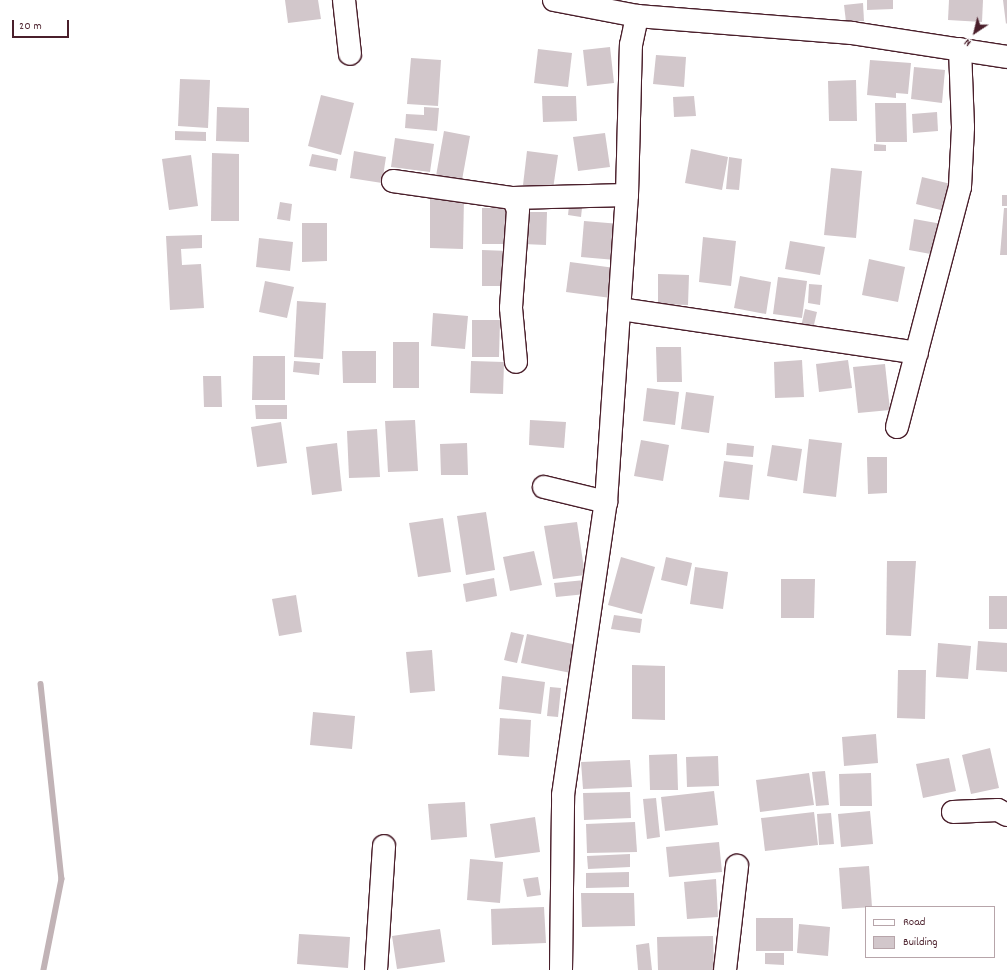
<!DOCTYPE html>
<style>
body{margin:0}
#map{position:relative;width:1007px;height:970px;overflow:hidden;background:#fff;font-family:Dekko,sans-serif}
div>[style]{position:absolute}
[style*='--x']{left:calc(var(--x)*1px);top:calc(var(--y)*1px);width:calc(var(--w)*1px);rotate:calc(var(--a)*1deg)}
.stream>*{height:5.5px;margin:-2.75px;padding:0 2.75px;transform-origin:2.75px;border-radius:2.75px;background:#c1b3b6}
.building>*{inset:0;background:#d2c7cb}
.roads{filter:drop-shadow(1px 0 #4a1f2b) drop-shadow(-1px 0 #4a1f2b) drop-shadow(0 1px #4a1f2b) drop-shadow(0 -1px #4a1f2b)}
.minor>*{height:22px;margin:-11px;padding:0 11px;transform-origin:11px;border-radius:11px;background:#fff}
span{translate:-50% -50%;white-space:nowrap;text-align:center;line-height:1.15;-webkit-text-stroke:3px #fff;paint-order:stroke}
.legend{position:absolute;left:865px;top:906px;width:130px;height:52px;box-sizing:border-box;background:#fff;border:1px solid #b7a5aa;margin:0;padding:5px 7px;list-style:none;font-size:12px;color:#4a1f2b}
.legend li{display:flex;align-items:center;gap:8px;height:20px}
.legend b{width:20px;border:1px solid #b7a5aa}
.north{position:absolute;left:955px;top:12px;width:40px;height:40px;-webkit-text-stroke:3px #fff;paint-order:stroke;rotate:215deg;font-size:11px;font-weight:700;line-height:16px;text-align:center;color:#4a1f2b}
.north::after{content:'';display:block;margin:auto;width:14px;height:18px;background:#4a1f2b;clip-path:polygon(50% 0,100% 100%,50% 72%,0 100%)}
.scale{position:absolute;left:12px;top:20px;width:57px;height:18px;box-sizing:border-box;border:2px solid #4a1f2b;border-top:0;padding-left:5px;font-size:12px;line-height:14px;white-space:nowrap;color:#4a1f2b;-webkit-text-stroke:3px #fff;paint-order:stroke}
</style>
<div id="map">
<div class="stream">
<div style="--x:41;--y:684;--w:196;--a:83.9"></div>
<div style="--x:62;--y:879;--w:93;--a:101.2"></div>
</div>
<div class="building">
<div style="clip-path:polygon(285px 0,318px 0,321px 19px,288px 23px)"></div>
<div style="clip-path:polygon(867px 0,893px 0,893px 9px,867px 10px)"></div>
<div style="clip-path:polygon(949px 0,983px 0,982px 22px,948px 20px)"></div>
<div style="clip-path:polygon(1003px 0,1007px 0,1007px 23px,1006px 24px)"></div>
<div style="clip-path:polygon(863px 3px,864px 21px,846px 22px,844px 5px)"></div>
<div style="clip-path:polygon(610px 47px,614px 83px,587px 86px,583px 50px)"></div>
<div style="clip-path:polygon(538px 49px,572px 53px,568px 87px,534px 83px)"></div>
<div style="clip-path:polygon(656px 55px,686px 57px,684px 87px,653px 84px)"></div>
<div style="clip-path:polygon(411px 58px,441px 60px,438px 106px,407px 104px)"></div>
<div style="clip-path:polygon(870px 60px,911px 63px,908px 94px,896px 93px,896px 98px,867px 95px)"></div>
<div style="clip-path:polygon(914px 67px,945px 70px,942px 103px,911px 99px)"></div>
<div style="clip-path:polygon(180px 79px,210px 80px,208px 128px,178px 126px)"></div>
<div style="clip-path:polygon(856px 80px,857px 121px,829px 121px,828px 81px)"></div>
<div style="clip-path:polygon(321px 95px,354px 103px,341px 155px,308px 146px)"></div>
<div style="clip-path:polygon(542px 96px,576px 96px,577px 121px,543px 122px)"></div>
<div style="clip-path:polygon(694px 96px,696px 116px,674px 117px,673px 97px)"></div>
<div style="clip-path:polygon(875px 103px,906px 103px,907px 142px,876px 142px)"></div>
<div style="clip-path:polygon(217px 107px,249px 108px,249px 142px,216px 141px)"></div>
<div style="clip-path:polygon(424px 107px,439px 108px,437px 131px,405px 128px,406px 114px,424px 115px)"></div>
<div style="clip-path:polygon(937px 112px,938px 131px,913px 133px,912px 114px)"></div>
<div style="clip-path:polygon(175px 131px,206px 132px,206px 141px,175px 140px)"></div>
<div style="clip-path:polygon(444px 131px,470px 136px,462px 180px,436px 176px)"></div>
<div style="clip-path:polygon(605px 133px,610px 167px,578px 171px,573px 137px)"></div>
<div style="clip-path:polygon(395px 138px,434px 144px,430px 172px,391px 167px)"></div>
<div style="clip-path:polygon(874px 144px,886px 145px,886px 151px,874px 151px)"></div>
<div style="clip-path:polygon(691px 149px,728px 157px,722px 190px,685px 183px)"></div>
<div style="clip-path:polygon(354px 151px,386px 157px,382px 183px,350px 178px)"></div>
<div style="clip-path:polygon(527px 151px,558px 155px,553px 189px,523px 185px)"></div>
<div style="clip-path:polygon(212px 153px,239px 154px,239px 221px,211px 221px)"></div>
<div style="clip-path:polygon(312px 154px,338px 159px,336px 171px,309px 166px)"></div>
<div style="clip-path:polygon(191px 155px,198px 206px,169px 210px,162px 159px)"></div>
<div style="clip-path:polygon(729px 157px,742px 159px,739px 190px,726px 189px)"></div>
<div style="clip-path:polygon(831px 168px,862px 171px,856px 238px,824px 235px)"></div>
<div style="clip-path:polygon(922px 177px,951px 184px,945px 211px,916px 204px)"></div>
<div style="clip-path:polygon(1002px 195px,1007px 195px,1007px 206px,1002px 206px)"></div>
<div style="clip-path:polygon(430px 197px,464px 197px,463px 249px,430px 248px)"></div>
<div style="clip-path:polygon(280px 202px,292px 204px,290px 221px,277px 219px)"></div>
<div style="clip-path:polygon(569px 206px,582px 208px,581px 217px,568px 215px)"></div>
<div style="clip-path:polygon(482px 208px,514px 208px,515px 244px,482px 244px)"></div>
<div style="clip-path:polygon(1004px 208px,1007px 208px,1007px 255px,1000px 255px)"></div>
<div style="clip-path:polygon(523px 212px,547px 212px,546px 245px,523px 244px)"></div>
<div style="clip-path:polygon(914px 219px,942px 224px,936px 255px,909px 250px)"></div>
<div style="clip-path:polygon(584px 221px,620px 224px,627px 261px,581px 257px)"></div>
<div style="clip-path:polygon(302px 223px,327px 223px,327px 261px,302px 262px)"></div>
<div style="clip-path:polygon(202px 235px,202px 248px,181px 249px,182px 265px,201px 264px,204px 308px,170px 310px,166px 236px)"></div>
<div style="clip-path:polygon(703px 237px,736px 241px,731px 286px,699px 282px)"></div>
<div style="clip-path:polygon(259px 238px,293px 242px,290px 271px,256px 267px)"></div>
<div style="clip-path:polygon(790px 241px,825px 247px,820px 275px,785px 269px)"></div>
<div style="clip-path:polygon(482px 250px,509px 251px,509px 286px,482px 286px)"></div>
<div style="clip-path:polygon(869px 259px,905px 267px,898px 302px,862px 295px)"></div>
<div style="clip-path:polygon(570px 262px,615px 268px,611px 298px,566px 292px)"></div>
<div style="clip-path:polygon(658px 274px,689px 275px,688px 305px,658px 304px)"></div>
<div style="clip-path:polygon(740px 276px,771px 282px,766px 314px,734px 308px)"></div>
<div style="clip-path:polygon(778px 277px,807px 281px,802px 318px,773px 314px)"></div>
<div style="clip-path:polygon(265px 281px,294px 287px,287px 318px,259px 312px)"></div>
<div style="clip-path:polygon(809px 284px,822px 285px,820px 305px,808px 303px)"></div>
<div style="clip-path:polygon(297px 301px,326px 303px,323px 359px,294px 357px)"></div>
<div style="clip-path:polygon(805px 309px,817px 312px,813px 329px,801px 327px)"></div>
<div style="clip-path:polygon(433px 313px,468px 316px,465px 349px,431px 346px)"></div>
<div style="clip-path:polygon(472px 320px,500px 320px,499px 357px,472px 357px)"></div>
<div style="clip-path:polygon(393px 342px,419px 342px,419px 388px,393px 388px)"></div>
<div style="clip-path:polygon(656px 347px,681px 347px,682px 382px,657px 382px)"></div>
<div style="clip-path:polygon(342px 351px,376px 351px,376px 383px,343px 383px)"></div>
<div style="clip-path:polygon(253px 356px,285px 356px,285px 400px,252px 400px)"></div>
<div style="clip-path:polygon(802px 360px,804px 397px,775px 398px,774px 362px)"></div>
<div style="clip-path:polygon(848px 360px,852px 388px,819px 392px,816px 364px)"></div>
<div style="clip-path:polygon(294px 361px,320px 363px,319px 375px,293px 372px)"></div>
<div style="clip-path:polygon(471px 361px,504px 362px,503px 394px,470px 393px)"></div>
<div style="clip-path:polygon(885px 364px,890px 410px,858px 413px,853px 367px)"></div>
<div style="clip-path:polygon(203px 376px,221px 376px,222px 407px,204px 407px)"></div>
<div style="clip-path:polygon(647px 388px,679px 392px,675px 425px,643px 421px)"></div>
<div style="clip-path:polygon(686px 392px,714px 396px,709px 433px,681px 429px)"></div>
<div style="clip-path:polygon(255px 405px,287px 405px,287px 419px,256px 419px)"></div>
<div style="clip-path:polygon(415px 420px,418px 471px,388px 472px,385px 421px)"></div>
<div style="clip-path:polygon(530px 420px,566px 422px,564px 448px,529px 445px)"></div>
<div style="clip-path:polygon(281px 422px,287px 463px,257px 467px,251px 427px)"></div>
<div style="clip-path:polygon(377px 429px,380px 477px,349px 478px,347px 431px)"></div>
<div style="clip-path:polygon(809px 439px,842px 443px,836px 497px,803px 493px)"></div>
<div style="clip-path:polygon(641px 440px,669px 445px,663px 481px,634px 476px)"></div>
<div style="clip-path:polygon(337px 443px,342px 491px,312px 495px,306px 447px)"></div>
<div style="clip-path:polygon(467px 443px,468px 475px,441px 475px,440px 444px)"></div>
<div style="clip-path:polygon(727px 443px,754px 446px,753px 457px,726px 455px)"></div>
<div style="clip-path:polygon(772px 445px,802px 449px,797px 481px,767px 476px)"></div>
<div style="clip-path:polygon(867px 457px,887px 457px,887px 493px,868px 494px)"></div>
<div style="clip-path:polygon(724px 461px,753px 465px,749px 500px,719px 497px)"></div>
<div style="clip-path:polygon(486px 512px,495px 570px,466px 575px,457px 516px)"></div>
<div style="clip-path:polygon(443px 518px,451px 572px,418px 577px,409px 523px)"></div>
<div style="clip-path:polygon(577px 522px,585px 575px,553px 579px,544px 526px)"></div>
<div style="clip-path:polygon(534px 551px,542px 585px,510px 591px,503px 557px)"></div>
<div style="clip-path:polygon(621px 557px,655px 567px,642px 614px,608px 605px)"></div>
<div style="clip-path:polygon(666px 557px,692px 563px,687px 586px,661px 580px)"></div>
<div style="clip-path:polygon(887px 561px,916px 561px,911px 636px,886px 635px)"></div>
<div style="clip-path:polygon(695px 567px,728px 572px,723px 609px,690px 604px)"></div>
<div style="clip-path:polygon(494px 578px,497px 596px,466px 602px,463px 584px)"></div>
<div style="clip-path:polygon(781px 579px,815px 579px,814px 618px,781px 618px)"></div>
<div style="clip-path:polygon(585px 580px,586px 594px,556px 597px,554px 583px)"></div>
<div style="clip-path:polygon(296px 595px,302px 632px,279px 636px,272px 599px)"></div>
<div style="clip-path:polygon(989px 596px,1007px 596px,1007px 629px,989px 629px)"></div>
<div style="clip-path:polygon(614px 615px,642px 619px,640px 633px,611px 629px)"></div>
<div style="clip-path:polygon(511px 632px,524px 635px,517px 663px,504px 660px)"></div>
<div style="clip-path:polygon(527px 634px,577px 645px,571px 673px,521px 663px)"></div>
<div style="clip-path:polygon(978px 641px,1007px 643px,1007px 672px,976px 670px)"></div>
<div style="clip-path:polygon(938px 643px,971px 646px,968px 679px,936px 677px)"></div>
<div style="clip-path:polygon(432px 650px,435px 691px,410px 693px,406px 652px)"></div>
<div style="clip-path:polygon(632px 665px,665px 666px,665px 720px,632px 719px)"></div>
<div style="clip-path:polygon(898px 670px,926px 670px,925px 719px,897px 718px)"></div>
<div style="clip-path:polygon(502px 676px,545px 682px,541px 714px,499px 709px)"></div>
<div style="clip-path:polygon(550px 687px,561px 688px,558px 717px,547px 716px)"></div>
<div style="clip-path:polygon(313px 712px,355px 716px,352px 749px,310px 745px)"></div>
<div style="clip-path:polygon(500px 718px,531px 720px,529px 757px,498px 755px)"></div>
<div style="clip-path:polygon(876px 734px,878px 763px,844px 766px,842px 737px)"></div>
<div style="clip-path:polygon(990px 748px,999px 788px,971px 794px,962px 755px)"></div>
<div style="clip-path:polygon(677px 754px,678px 790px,650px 790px,649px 755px)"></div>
<div style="clip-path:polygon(718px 756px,719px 786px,687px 787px,686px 757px)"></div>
<div style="clip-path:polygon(949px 758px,956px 791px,923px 798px,916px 764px)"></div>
<div style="clip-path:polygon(630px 760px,632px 787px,583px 789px,581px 762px)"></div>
<div style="clip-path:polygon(825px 771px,829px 805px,816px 806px,812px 772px)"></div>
<div style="clip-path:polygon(809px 773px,814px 805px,760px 812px,756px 780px)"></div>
<div style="clip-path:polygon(871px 773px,872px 806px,840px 806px,839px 774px)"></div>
<div style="clip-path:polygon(714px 791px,718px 825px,665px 831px,661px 797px)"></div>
<div style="clip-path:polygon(630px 792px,631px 818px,584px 820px,583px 793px)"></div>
<div style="clip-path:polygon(656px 798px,660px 837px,647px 839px,643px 799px)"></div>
<div style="clip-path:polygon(465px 802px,467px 837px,431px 840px,428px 804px)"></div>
<div style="clip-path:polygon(870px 811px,873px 844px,841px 847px,838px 814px)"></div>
<div style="clip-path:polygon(814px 812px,818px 845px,765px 851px,761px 818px)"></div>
<div style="clip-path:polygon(831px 813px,834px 844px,819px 845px,817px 814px)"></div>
<div style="clip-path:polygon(535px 817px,540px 852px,495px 858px,490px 824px)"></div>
<div style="clip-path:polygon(635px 822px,637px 852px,587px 853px,586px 824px)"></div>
<div style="clip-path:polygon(719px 842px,722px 872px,669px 877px,666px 847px)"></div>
<div style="clip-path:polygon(630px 854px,630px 867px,588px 869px,587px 856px)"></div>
<div style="clip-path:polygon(470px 859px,503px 862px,500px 903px,467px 900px)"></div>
<div style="clip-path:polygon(869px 866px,872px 907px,842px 909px,839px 868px)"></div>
<div style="clip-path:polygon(629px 872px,629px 887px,586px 888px,586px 873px)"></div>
<div style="clip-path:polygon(538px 877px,541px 895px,527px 897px,523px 879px)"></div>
<div style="clip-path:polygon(716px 879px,718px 917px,687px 919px,684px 882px)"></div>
<div style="clip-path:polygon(581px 893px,634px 893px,635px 926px,582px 927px)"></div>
<div style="clip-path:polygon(544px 907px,546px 943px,492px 945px,491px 909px)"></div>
<div style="clip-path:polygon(756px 918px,793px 918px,793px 951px,756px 951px)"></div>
<div style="clip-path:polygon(799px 924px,830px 927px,828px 956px,797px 953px)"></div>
<div style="clip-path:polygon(440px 929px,445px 962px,397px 969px,392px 936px)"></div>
<div style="clip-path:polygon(299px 934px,350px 937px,348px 968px,297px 964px)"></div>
<div style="clip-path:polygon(713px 936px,714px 970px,658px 970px,657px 937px)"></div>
<div style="clip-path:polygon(649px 943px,652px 970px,638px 970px,636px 945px)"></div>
<div style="clip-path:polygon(765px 953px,784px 953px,784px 965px,765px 964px)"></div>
</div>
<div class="roads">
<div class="minor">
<div style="--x:344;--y:0;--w:54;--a:83.7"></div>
<div style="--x:554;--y:0;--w:85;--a:10.9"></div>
<div style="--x:637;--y:16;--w:216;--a:4.5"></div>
<div style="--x:852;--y:33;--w:157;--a:8.8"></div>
<div style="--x:393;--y:181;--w:121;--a:8.1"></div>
<div style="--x:513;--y:198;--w:114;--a:-1.5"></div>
<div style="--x:513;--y:198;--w:13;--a:67"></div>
<div style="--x:518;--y:210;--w:98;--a:94.1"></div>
<div style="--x:511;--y:308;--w:54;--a:84.7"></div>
<div style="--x:620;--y:309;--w:300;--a:8.4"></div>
<div style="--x:897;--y:427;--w:248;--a:-75.3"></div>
<div style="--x:960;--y:187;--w:60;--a:-87.1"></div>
<div style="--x:963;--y:127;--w:78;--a:-92.2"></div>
<div style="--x:544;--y:487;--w:64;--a:13.6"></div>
<div style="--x:953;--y:812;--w:45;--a:-2.5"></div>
<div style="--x:998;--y:810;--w:10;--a:29"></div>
<div style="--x:376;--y:970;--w:124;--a:-86.3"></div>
<div style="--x:561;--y:970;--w:175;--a:-89.3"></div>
<div style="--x:563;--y:795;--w:296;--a:-81.7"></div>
<div style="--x:606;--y:502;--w:308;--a:-86.1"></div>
<div style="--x:627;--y:195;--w:150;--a:-88.5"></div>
<div style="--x:631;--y:45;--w:30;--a:-78"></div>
<div style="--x:725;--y:970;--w:105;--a:-83.4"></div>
</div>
</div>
<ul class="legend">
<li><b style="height:5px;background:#fff"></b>Road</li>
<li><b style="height:11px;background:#d2c7cb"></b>Building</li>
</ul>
<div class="north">N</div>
<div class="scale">20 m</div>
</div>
